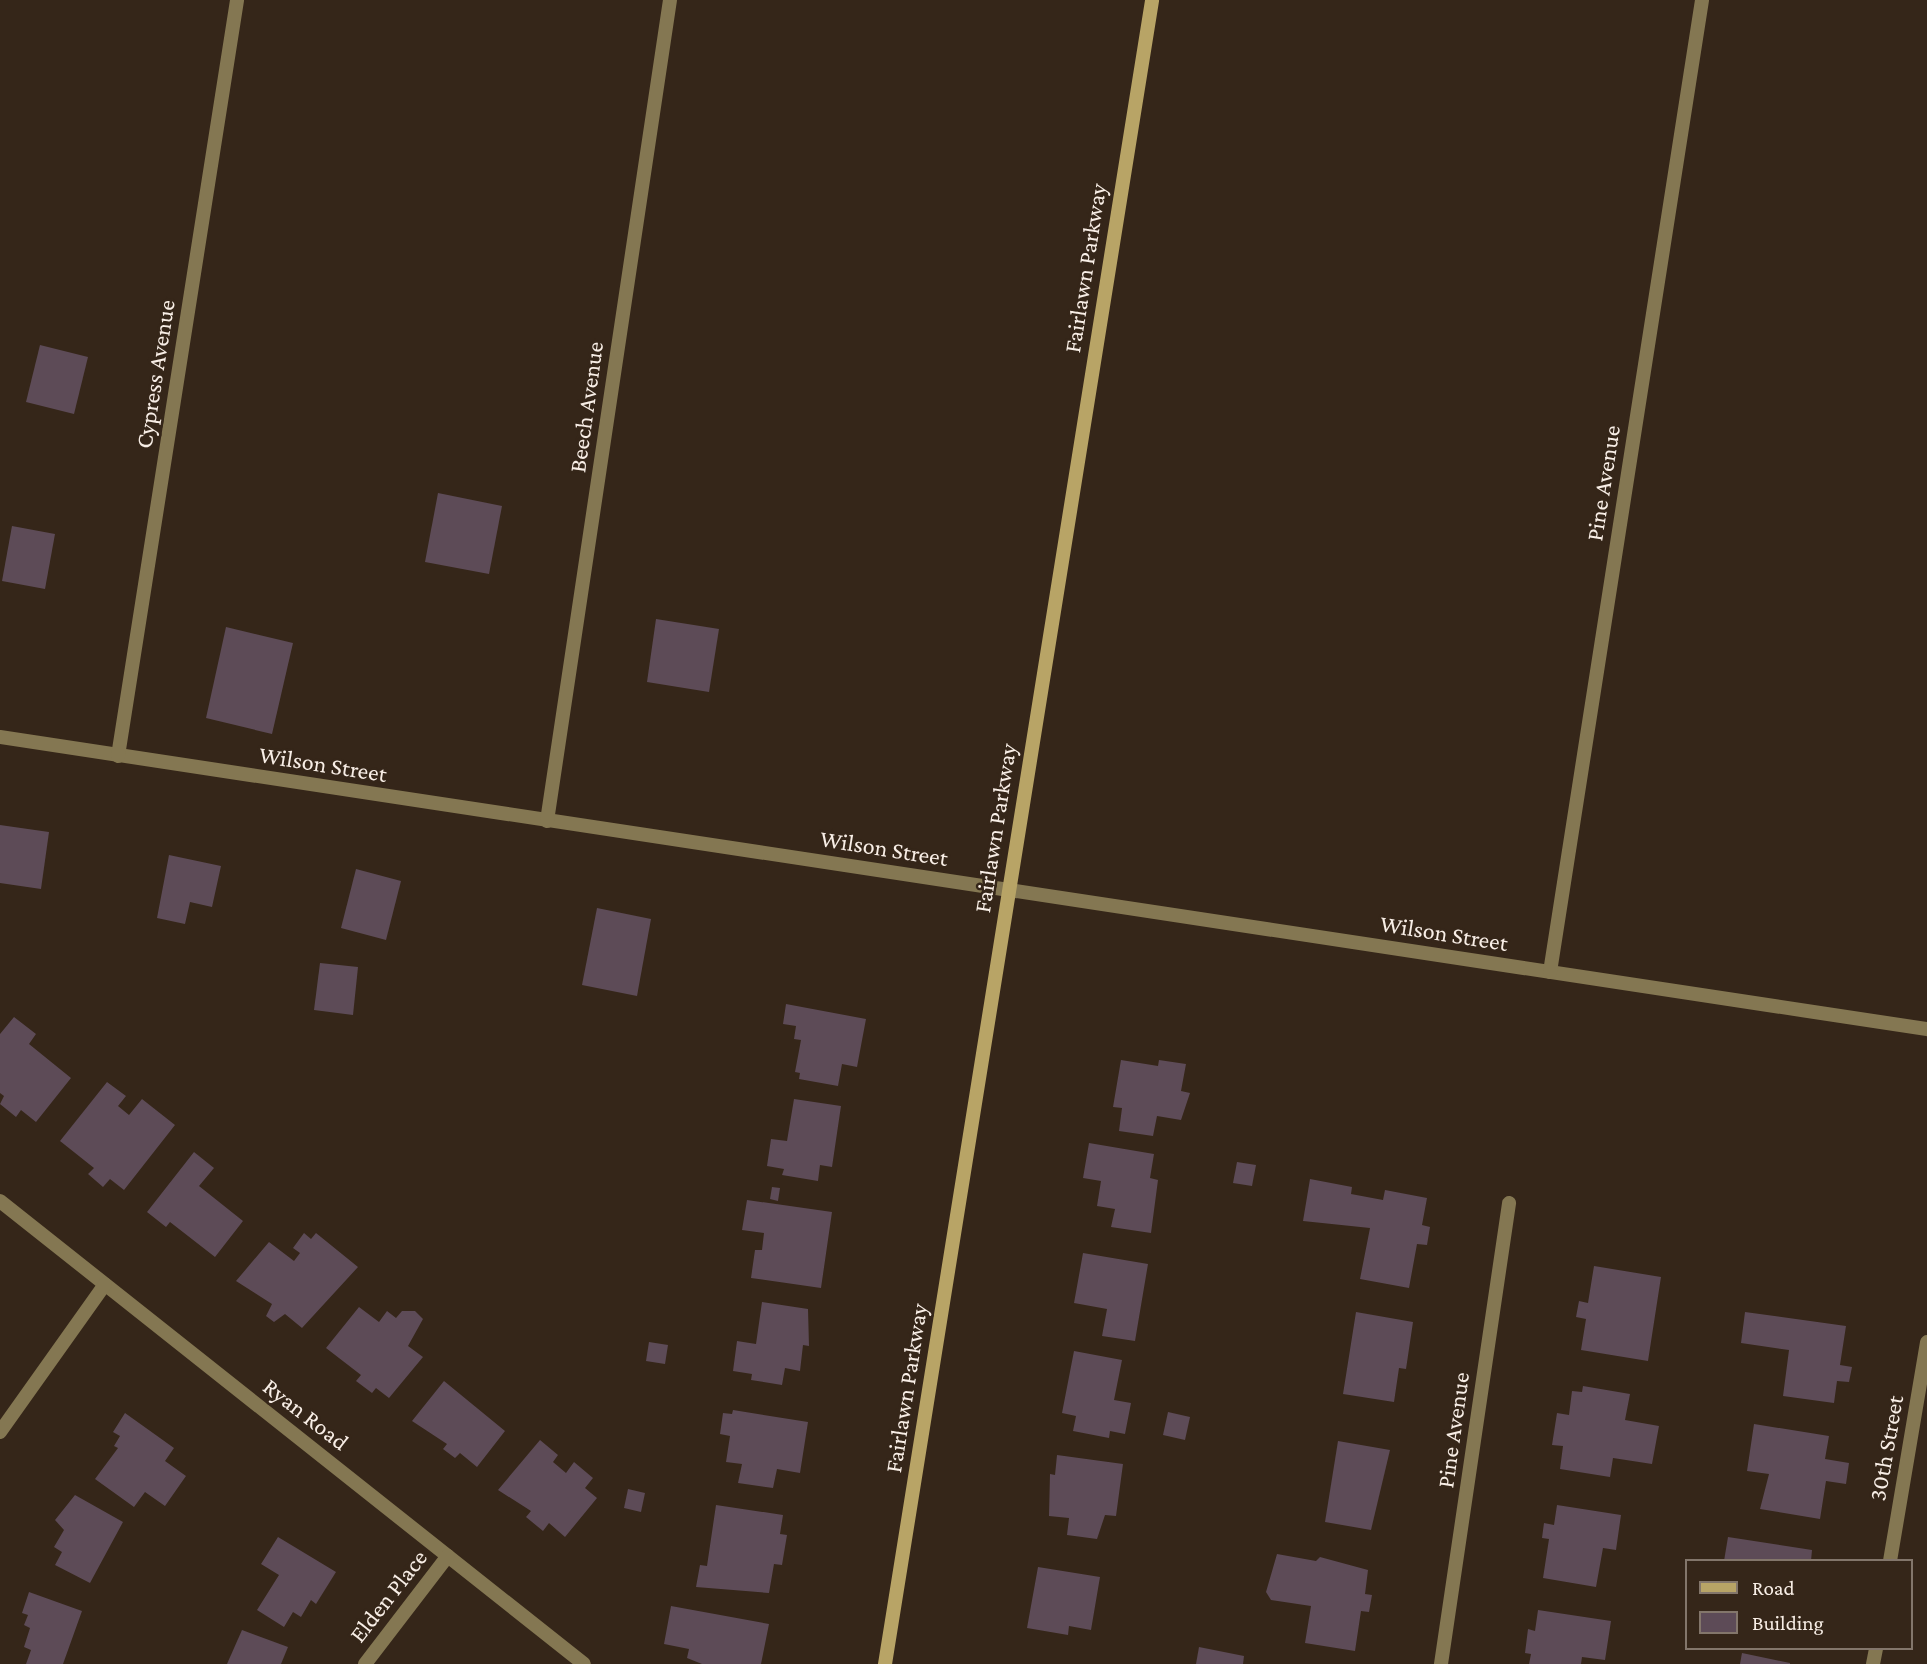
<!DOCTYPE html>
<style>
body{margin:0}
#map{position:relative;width:1927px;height:1664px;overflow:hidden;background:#352619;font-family:"Crimson Pro",serif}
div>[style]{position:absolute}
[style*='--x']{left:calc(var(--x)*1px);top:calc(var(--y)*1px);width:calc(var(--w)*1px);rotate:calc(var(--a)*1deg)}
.building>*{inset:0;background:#5d4b57}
.street>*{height:14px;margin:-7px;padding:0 7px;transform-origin:7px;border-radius:7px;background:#847752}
.secondary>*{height:14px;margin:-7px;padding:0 7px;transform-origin:7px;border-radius:7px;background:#b8a466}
span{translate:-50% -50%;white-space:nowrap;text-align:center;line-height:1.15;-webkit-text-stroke:5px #352619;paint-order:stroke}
.street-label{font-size:24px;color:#f8eee6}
.legend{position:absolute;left:1685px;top:1559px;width:228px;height:91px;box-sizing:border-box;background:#352619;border:2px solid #83766b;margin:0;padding:9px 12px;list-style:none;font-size:21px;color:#f8eee6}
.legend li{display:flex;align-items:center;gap:14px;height:35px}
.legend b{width:35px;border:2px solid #83766b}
</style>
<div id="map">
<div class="building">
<div style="clip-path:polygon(40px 345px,88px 357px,74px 414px,26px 402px)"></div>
<div style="clip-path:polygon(438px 493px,502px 506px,489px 574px,425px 562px)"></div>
<div style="clip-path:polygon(12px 526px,55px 534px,45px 589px,2px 581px)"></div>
<div style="clip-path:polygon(656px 619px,719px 629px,709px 692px,647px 682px)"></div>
<div style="clip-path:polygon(226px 627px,293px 643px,272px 734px,206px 718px)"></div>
<div style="clip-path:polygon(0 825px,49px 832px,41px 889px,0 883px)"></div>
<div style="clip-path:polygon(169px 855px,221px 866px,212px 907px,190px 902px,185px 924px,157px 918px)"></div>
<div style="clip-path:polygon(356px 869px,401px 881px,386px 940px,341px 928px)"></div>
<div style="clip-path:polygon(597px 908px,651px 919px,637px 996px,582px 985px)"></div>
<div style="clip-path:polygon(320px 963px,358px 967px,353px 1015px,314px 1010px)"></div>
<div style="clip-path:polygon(786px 1004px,866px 1019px,857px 1067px,842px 1064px,838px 1086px,799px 1079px,800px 1073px,795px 1072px,801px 1040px,794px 1039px,796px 1026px,783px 1024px)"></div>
<div style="clip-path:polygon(14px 1017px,36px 1034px,29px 1044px,71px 1078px,36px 1122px,21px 1110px,16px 1117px,0 1104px,4px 1096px,0 1093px,0 1034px)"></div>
<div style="clip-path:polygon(1121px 1060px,1158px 1066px,1159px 1060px,1186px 1064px,1181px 1091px,1190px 1093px,1181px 1120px,1157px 1116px,1153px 1136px,1119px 1131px,1122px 1108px,1113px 1107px)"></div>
<div style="clip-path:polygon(107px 1082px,126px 1096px,118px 1106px,129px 1115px,142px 1099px,175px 1125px,124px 1190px,110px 1179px,103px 1187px,88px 1174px,94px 1168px,60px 1141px)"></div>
<div style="clip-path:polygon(794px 1099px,841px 1106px,832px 1167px,820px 1165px,818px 1181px,782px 1175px,784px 1169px,767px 1166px,771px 1139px,787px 1141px)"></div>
<div style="clip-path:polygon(1089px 1143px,1154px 1154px,1150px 1178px,1158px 1180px,1151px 1233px,1111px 1227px,1115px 1209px,1097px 1206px,1101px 1181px,1083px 1178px)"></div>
<div style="clip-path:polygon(194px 1152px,214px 1168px,199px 1186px,243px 1221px,215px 1257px,170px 1222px,166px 1227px,147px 1212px)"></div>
<div style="clip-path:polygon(1237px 1162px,1256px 1165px,1252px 1186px,1233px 1183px)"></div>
<div style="clip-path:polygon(1310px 1179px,1352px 1187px,1351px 1194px,1383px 1200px,1385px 1190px,1427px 1198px,1422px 1225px,1430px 1227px,1427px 1245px,1417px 1244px,1409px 1288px,1360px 1279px,1370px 1228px,1303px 1221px)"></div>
<div style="clip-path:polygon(772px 1187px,780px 1188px,778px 1201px,770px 1199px)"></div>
<div style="clip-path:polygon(747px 1200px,832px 1212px,821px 1288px,751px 1278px,755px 1250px,762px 1250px,764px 1233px,742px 1230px)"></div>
<div style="clip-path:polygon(304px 1233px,311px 1239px,316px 1233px,358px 1267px,302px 1328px,285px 1314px,274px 1322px,266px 1316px,272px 1304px,236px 1281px,269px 1242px,294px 1261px,300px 1253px,293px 1248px)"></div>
<div style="clip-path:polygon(1083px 1253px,1148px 1264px,1135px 1341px,1102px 1336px,1107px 1309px,1074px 1303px)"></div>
<div style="clip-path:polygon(1594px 1266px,1661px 1277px,1648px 1361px,1581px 1350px,1586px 1319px,1576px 1317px,1579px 1301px,1588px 1303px)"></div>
<div style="clip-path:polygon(762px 1302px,808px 1309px,809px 1346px,803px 1345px,800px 1371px,785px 1368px,782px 1385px,751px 1380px,752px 1374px,733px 1371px,737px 1341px,756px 1344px)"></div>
<div style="clip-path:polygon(359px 1307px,379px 1322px,387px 1311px,396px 1318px,402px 1311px,415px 1311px,423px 1319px,408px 1346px,423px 1357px,389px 1398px,376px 1388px,372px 1393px,356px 1381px,361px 1375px,326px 1348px)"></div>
<div style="clip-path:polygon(1356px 1312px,1413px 1322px,1406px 1369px,1399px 1368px,1394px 1402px,1343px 1394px)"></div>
<div style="clip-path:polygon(1745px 1312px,1846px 1326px,1840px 1365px,1852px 1367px,1849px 1382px,1837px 1381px,1834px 1403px,1783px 1396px,1789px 1350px,1741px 1343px)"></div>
<div style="clip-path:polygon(649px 1342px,668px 1345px,665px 1364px,646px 1361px)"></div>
<div style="clip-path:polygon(1074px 1351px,1122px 1360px,1114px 1400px,1131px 1403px,1125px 1434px,1110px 1431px,1109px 1438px,1073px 1431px,1076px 1416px,1062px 1413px)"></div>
<div style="clip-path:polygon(444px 1381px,505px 1431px,477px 1467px,460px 1453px,455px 1458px,443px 1449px,447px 1444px,412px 1421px)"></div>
<div style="clip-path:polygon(1583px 1386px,1630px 1394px,1625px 1420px,1659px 1426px,1652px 1464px,1613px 1458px,1610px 1477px,1560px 1469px,1563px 1446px,1552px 1445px,1557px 1413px,1569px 1415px,1572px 1391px,1582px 1392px)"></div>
<div style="clip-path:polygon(733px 1410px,808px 1422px,800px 1473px,777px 1469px,773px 1488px,738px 1483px,742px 1464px,726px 1462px,730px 1436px,720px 1434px,723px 1413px,732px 1414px)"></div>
<div style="clip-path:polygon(1168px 1412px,1190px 1417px,1185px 1440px,1163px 1435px)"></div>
<div style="clip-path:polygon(125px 1413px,174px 1448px,165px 1461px,186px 1476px,165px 1506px,145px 1492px,134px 1507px,95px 1479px,118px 1448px,114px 1446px,120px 1436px,113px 1432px)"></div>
<div style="clip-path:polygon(1754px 1424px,1829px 1436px,1825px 1459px,1849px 1463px,1846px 1484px,1826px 1481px,1820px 1519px,1760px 1509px,1769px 1474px,1747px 1471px)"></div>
<div style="clip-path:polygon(540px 1440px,558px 1455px,553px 1462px,566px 1473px,574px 1462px,593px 1478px,585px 1488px,597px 1498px,565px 1537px,549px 1523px,543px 1531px,526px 1517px,531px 1511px,498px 1490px)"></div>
<div style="clip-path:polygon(1338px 1441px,1390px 1450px,1371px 1530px,1325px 1522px)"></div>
<div style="clip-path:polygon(1057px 1455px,1123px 1464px,1116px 1516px,1105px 1515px,1097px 1539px,1067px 1535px,1069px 1518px,1049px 1516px,1050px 1474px,1055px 1475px)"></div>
<div style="clip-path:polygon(628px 1489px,645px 1493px,641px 1512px,624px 1508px)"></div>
<div style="clip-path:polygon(75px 1495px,123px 1522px,90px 1583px,55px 1565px,62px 1552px,54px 1547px,64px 1530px,55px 1520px)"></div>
<div style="clip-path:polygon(716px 1505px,783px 1515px,780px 1534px,787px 1535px,782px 1565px,774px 1564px,769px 1593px,696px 1587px,700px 1565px,707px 1566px)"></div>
<div style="clip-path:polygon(1557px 1505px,1621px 1515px,1616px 1550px,1603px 1548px,1596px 1587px,1543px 1578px,1549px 1539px,1542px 1538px,1544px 1523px,1554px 1525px)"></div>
<div style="clip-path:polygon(278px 1537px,336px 1572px,316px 1604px,311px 1600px,301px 1617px,293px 1612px,284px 1627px,257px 1610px,279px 1575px,261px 1564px)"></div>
<div style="clip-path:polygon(1728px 1537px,1812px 1550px,1811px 1561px,1724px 1561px)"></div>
<div style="clip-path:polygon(1277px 1554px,1316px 1561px,1320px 1557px,1368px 1570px,1365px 1594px,1372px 1595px,1369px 1612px,1361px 1611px,1355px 1651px,1305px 1643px,1311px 1606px,1271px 1600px,1266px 1592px)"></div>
<div style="clip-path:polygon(1038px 1567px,1100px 1577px,1091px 1630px,1069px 1626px,1068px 1635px,1027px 1628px)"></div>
<div style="clip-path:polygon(29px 1592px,82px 1611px,63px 1664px,26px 1664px,31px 1650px,24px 1647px,30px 1628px,24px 1625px,28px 1615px,22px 1613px)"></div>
<div style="clip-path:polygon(671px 1606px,769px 1624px,761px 1664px,702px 1664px,687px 1658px,689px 1649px,664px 1644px)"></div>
<div style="clip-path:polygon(1538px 1610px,1611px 1621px,1605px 1660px,1582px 1657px,1581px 1664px,1529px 1664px,1531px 1654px,1525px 1653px,1528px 1629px,1535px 1631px)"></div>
<div style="clip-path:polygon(242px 1630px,288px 1647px,281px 1664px,227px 1664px)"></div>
<div style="clip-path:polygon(1199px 1647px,1244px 1656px,1243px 1664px,1196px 1664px)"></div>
<div style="clip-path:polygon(1742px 1653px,1790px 1663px,1790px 1664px,1740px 1664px)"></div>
</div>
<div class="street">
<div style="--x:0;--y:737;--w:1949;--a:8.62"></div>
<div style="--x:118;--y:756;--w:765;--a:-81.05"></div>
<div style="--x:547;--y:821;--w:830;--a:-81.48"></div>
<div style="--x:1550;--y:972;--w:984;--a:-81.11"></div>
<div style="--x:0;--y:1201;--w:745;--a:38.41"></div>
<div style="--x:0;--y:1432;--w:181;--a:-54.6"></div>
<div style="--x:1890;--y:1561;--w:222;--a:-80.4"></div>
<div style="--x:365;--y:1664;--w:136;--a:-52.5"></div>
<div style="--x:1441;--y:1664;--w:466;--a:-81.6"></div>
<div style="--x:1873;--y:1664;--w:16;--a:-79"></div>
</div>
<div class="secondary">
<div style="--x:885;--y:1664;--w:1685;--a:-80.88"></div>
</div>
<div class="street-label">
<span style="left:1085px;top:268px;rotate:-81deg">Fairlawn Parkway</span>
<span style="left:155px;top:374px;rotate:-81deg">Cypress Avenue</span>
<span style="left:586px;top:407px;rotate:-82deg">Beech Avenue</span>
<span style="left:1603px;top:483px;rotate:-81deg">Pine Avenue</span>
<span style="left:323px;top:764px;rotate:9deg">Wilson Street</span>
<span style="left:995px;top:828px;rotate:-81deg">Fairlawn Parkway</span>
<span style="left:884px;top:848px;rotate:9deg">Wilson Street</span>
<span style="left:1444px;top:933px;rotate:9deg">Wilson Street</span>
<span style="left:906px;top:1388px;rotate:-81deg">Fairlawn Parkway</span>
<span style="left:306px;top:1414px;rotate:38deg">Ryan Road</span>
<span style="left:1453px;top:1430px;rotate:-82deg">Pine Avenue</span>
<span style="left:1886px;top:1448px;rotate:-80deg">30th Street</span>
<span style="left:388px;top:1596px;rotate:-52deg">Elden Place</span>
</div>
<ul class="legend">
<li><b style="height:9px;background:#b8a466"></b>Road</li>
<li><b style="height:19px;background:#5d4b57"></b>Building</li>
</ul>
</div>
